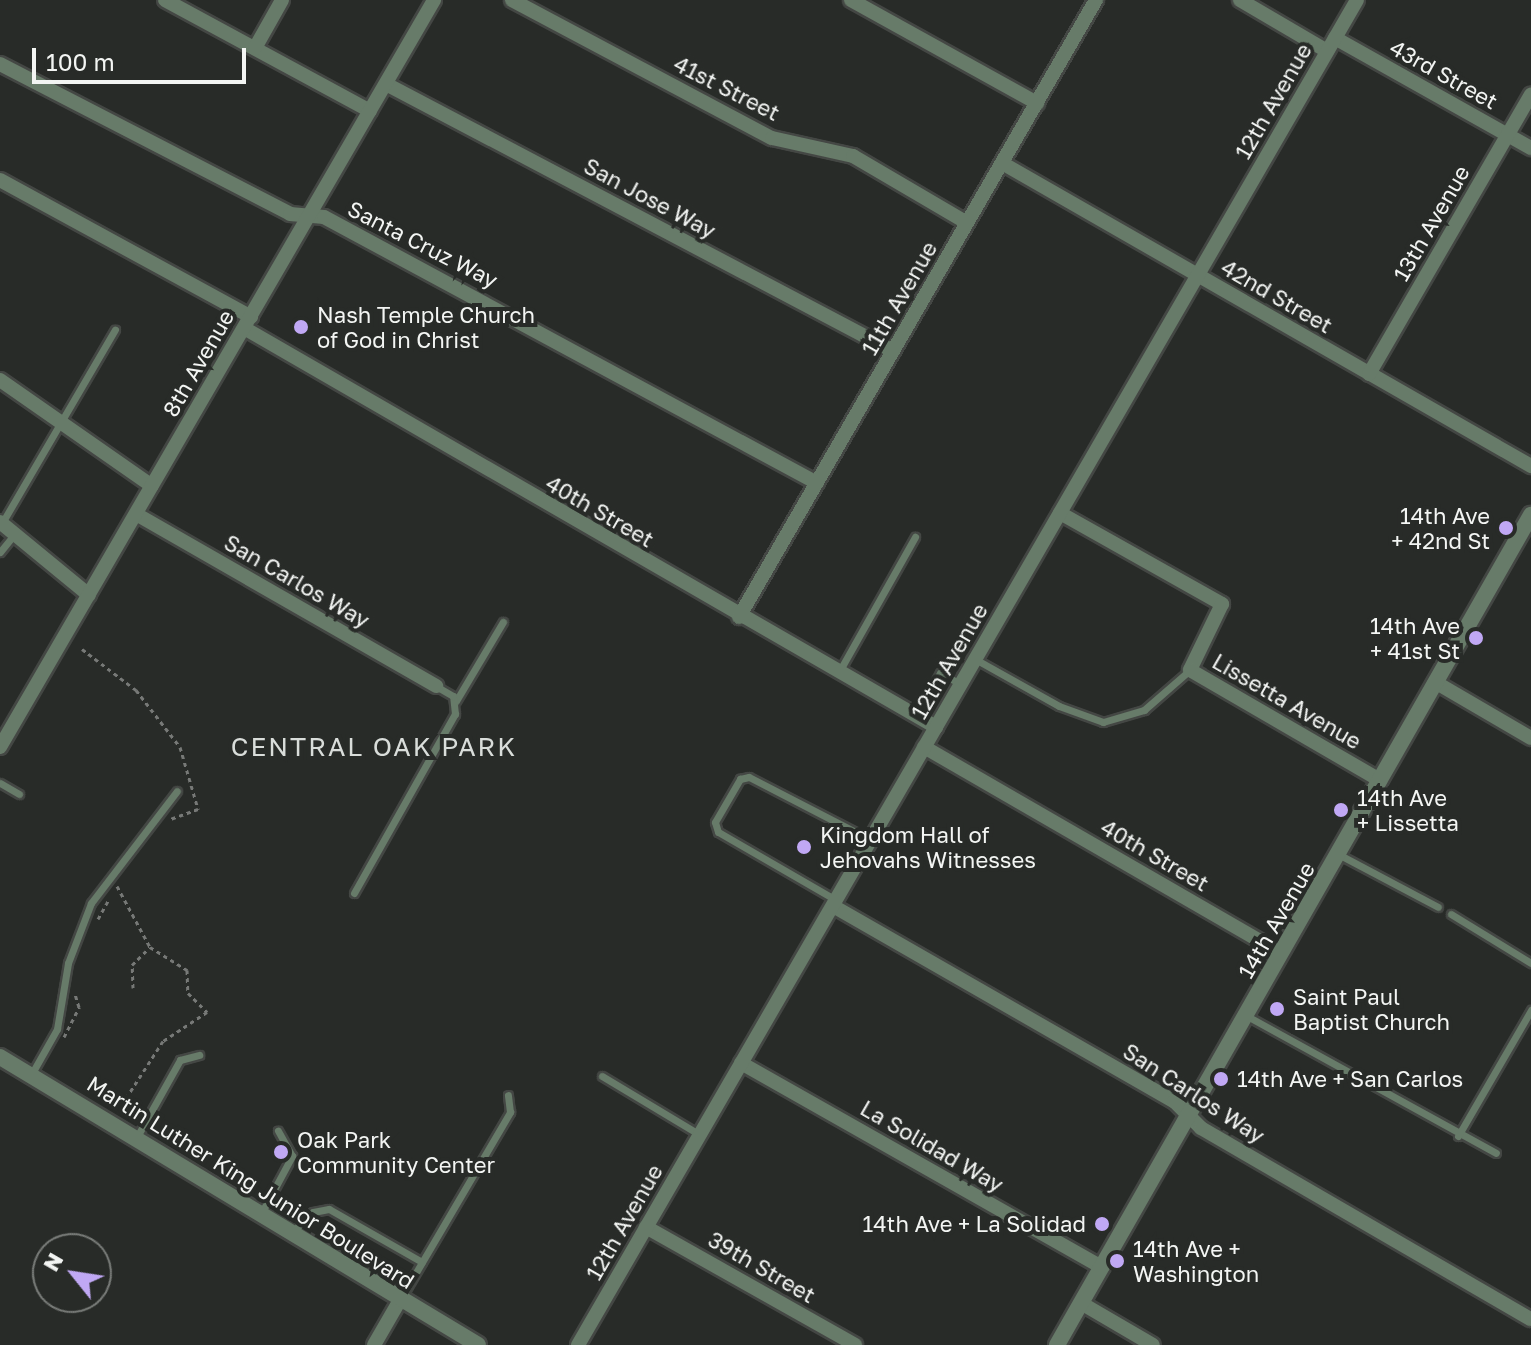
<!DOCTYPE html>
<style>
body{margin:0}
#map{position:relative;width:1531px;height:1345px;overflow:hidden;background:#282b28;font-family:"Golos Text",sans-serif}
div>[style]{position:absolute}
[style*='--x']{left:calc(var(--x)*1px);top:calc(var(--y)*1px);width:calc(var(--w)*1px);rotate:calc(var(--a)*1deg)}
.path>*{height:3px;margin-top:-1.5px;transform-origin:0;background:repeating-linear-gradient(90deg,#777977 0 4px,transparent 0 8px)}
.roads{filter:drop-shadow(2px 0 #444744) drop-shadow(-2px 0 #444744) drop-shadow(0 2px #444744) drop-shadow(0 -2px #444744)}
.service>*{height:7px;margin:-3.5px;padding:0 3.5px;transform-origin:3.5px;border-radius:3.5px;background:#677b69}
.minor>*{height:14px;margin:-7px;padding:0 7px;transform-origin:7px;border-radius:7px;background:#677b69}
.tertiary>*{height:16px;margin:-8px;padding:0 8px;transform-origin:8px;border-radius:8px;background:#677b69}
.dots>*{width:22px;height:22px;translate:-50% -50%;box-sizing:border-box;border:4px solid #282b28;border-radius:50%}
span{translate:-50% -50%;white-space:nowrap;text-align:center;line-height:1.15;-webkit-text-stroke:8px #282b28;paint-order:stroke}
.street-label{font-size:22px;color:#f3f5f3}
.poi-label{font-size:22px;color:#f3f5f3}
.left{translate:0 -50%;text-align:left}
.right{translate:-100% -50%;text-align:right}
.quarter-label{font-size:26px;color:#d9ddda;letter-spacing:2px}
.north{position:absolute;left:32px;top:1233px;width:80px;height:80px;box-sizing:border-box;background:#282b28;border:2px solid #797c79;border-radius:50%;rotate:300deg;font-size:22px;font-weight:700;line-height:32px;text-align:center;color:#f3f5f3}
.north::after{content:'';display:block;margin:auto;width:28px;height:36px;background:#c0a8f4;clip-path:polygon(50% 0,100% 100%,50% 72%,0 100%)}
.scale{position:absolute;left:32px;top:48px;width:214px;height:36px;box-sizing:border-box;border:4px solid #f3f5f3;border-top:0;padding-left:10px;font-size:24px;line-height:28px;white-space:nowrap;color:#f3f5f3;-webkit-text-stroke:6px #282b28;paint-order:stroke}
</style>
<div id="map">
<div class="path">
<div style="--x:82;--y:649;--w:68;--a:37.2"></div>
<div style="--x:136;--y:690;--w:72;--a:52.3"></div>
<div style="--x:180;--y:747;--w:65;--a:73.8"></div>
<div style="--x:198;--y:809;--w:30;--a:160"></div>
<div style="--x:117;--y:886;--w:69;--a:61.6"></div>
<div style="--x:150;--y:947;--w:44;--a:31.9"></div>
<div style="--x:187;--y:970;--w:23;--a:88"></div>
<div style="--x:188;--y:993;--w:27;--a:45"></div>
<div style="--x:207;--y:1012;--w:53;--a:146.6"></div>
<div style="--x:163;--y:1041;--w:77;--a:122.9"></div>
<div style="--x:98;--y:919;--w:21;--a:-61"></div>
<div style="--x:133;--y:988;--w:23;--a:-92"></div>
<div style="--x:132;--y:965;--w:25;--a:-45"></div>
<div style="--x:64;--y:1037;--w:34;--a:-63"></div>
<div style="--x:79;--y:1007;--w:14;--a:-107"></div>
</div>
<div class="roads">
<div class="service">
<div style="--x:2;--y:523;--w:224;--a:-59.7"></div>
<div style="--x:0;--y:552;--w:22;--a:-51"></div>
<div style="--x:975;--y:659;--w:96;--a:29.2"></div>
<div style="--x:1059;--y:706;--w:47;--a:20"></div>
<div style="--x:1103;--y:722;--w:43;--a:-16.3"></div>
<div style="--x:1144;--y:710;--w:61;--a:-41"></div>
<div style="--x:840;--y:670;--w:153;--a:-60.6"></div>
<div style="--x:456;--y:701;--w:92;--a:-59.3"></div>
<div style="--x:916;--y:716;--w:49;--a:-60.8"></div>
<div style="--x:940;--y:673;--w:24;--a:28"></div>
<div style="--x:0;--y:783;--w:22;--a:30"></div>
<div style="--x:1338;--y:854;--w:113;--a:27.9"></div>
<div style="--x:354;--y:893;--w:206;--a:-60.6"></div>
<div style="--x:455;--y:714;--w:18;--a:-96"></div>
<div style="--x:453;--y:696;--w:20;--a:-150"></div>
<div style="--x:836;--y:900;--w:136;--a:-150"></div>
<div style="--x:718;--y:832;--w:10;--a:-107"></div>
<div style="--x:715;--y:822;--w:50;--a:-59.8"></div>
<div style="--x:740;--y:779;--w:9;--a:-13"></div>
<div style="--x:749;--y:777;--w:137;--a:27.3"></div>
<div style="--x:1451;--y:914;--w:94;--a:31.5"></div>
<div style="--x:1247;--y:1016;--w:284;--a:28.8"></div>
<div style="--x:31;--y:1075;--w:53;--a:-60.5"></div>
<div style="--x:57;--y:1029;--w:67;--a:-80.5"></div>
<div style="--x:68;--y:963;--w:64;--a:-69"></div>
<div style="--x:91;--y:903;--w:141;--a:-52.5"></div>
<div style="--x:602;--y:1076;--w:114;--a:31"></div>
<div style="--x:138;--y:1135;--w:86;--a:-60.8"></div>
<div style="--x:180;--y:1060;--w:20;--a:-15"></div>
<div style="--x:1458;--y:1136;--w:146;--a:-59.9"></div>
<div style="--x:262;--y:1212;--w:64;--a:-61.8"></div>
<div style="--x:292;--y:1156;--w:29;--a:-119"></div>
<div style="--x:291;--y:1233;--w:30;--a:-44"></div>
<div style="--x:313;--y:1212;--w:16;--a:-11"></div>
<div style="--x:329;--y:1209;--w:107;--a:29.7"></div>
<div style="--x:401;--y:1298;--w:216;--a:-59.6"></div>
<div style="--x:510;--y:1112;--w:17;--a:-97"></div>
</div>
<div class="minor">
<div style="--x:165;--y:0;--w:233;--a:28.4"></div>
<div style="--x:512;--y:0;--w:294;--a:28"></div>
<div style="--x:772;--y:138;--w:83;--a:12.5"></div>
<div style="--x:853;--y:156;--w:132;--a:30.4"></div>
<div style="--x:851;--y:0;--w:213;--a:29"></div>
<div style="--x:1240;--y:0;--w:101;--a:30.4"></div>
<div style="--x:1335;--y:38;--w:225;--a:29.3"></div>
<div style="--x:255;--y:48;--w:55;--a:-60.6"></div>
<div style="--x:0;--y:64;--w:326;--a:27.3"></div>
<div style="--x:290;--y:214;--w:34;--a:5"></div>
<div style="--x:324;--y:217;--w:560;--a:28.35"></div>
<div style="--x:386;--y:84;--w:573;--a:27.77"></div>
<div style="--x:1002;--y:163;--w:610;--a:29.8"></div>
<div style="--x:0;--y:180;--w:286;--a:28.6"></div>
<div style="--x:244;--y:328;--w:799;--a:29.97"></div>
<div style="--x:1369;--y:374;--w:323;--a:-59.9"></div>
<div style="--x:0;--y:380;--w:185;--a:34.9"></div>
<div style="--x:1060;--y:513;--w:186;--a:29.3"></div>
<div style="--x:1222;--y:604;--w:73;--a:115.9"></div>
<div style="--x:1190;--y:670;--w:220;--a:30.1"></div>
<div style="--x:136;--y:514;--w:346;--a:29.8"></div>
<div style="--x:0;--y:522;--w:115;--a:39.4"></div>
<div style="--x:739;--y:617;--w:713;--a:-59.95"></div>
<div style="--x:1435;--y:682;--w:111;--a:30.3"></div>
<div style="--x:0;--y:747;--w:864;--a:-59.84"></div>
<div style="--x:924;--y:747;--w:412;--a:30"></div>
<div style="--x:833;--y:906;--w:393;--a:29.8"></div>
<div style="--x:1174;--y:1101;--w:38;--a:45"></div>
<div style="--x:1201;--y:1128;--w:381;--a:30.1"></div>
<div style="--x:741;--y:1063;--w:415;--a:29.5"></div>
<div style="--x:646;--y:1227;--w:240;--a:29.4"></div>
<div style="--x:1081;--y:1303;--w:83;--a:30.3"></div>
<div style="--x:374;--y:1345;--w:52;--a:-60"></div>
<div style="--x:578;--y:1345;--w:1554;--a:-59.92"></div>
</div>
<div class="tertiary">
<div style="--x:0;--y:1057;--w:558;--a:31.07"></div>
<div style="--x:1057;--y:1345;--w:956;--a:-60.27"></div>
</div>
</div>
<div class="dots">
<div style="left:301px;top:327px;background:#c0a8f4"></div>
<div style="left:1506px;top:528px;background:#c0a8f4"></div>
<div style="left:1476px;top:638px;background:#c0a8f4"></div>
<div style="left:1341px;top:810px;background:#c0a8f4"></div>
<div style="left:804px;top:847px;background:#c0a8f4"></div>
<div style="left:1277px;top:1009px;background:#c0a8f4"></div>
<div style="left:1221px;top:1079px;background:#c0a8f4"></div>
<div style="left:281px;top:1152px;background:#c0a8f4"></div>
<div style="left:1102px;top:1224px;background:#c0a8f4"></div>
<div style="left:1117px;top:1261px;background:#c0a8f4"></div>
</div>
<div class="street-label">
<span style="left:1444px;top:74px;rotate:29deg">43rd Street</span>
<span style="left:727px;top:88px;rotate:27deg">41st Street</span>
<span style="left:1273px;top:101px;rotate:-60deg">12th Avenue</span>
<span style="left:650px;top:198px;rotate:28deg">San Jose Way</span>
<span style="left:1431px;top:223px;rotate:-60deg">13th Avenue</span>
<span style="left:423px;top:244px;rotate:27deg">Santa Cruz Way</span>
<span style="left:1277px;top:296px;rotate:30deg">42nd Street</span>
<span style="left:899px;top:298px;rotate:-60deg">11th Avenue</span>
<span style="left:198px;top:363px;rotate:-60deg">8th Avenue</span>
<span style="left:600px;top:511px;rotate:30deg">40th Street</span>
<span style="left:297px;top:581px;rotate:30deg">San Carlos Way</span>
<span style="left:949px;top:661px;rotate:-60deg">12th Avenue</span>
<span style="left:1287px;top:701px;rotate:30deg">Lissetta Avenue</span>
<span style="left:1155px;top:855px;rotate:30deg">40th Street</span>
<span style="left:1276px;top:920px;rotate:-60deg">14th Avenue</span>
<span style="left:1194px;top:1093px;rotate:33deg">San Carlos Way</span>
<span style="left:932px;top:1146px;rotate:30deg">La Solidad Way</span>
<span style="left:251px;top:1182px;rotate:32deg">Martin Luther King Junior Boulevard</span>
<span style="left:624px;top:1222px;rotate:-60deg">12th Avenue</span>
<span style="left:762px;top:1267px;rotate:30deg">39th Street</span>
</div>
<div class="poi-label">
<span class="left" style="left:317px;top:327px">Nash Temple Church<br>of God in Christ</span>
<span class="right" style="left:1490px;top:528px">14th Ave<br>+ 42nd St</span>
<span class="right" style="left:1460px;top:638px">14th Ave<br>+ 41st St</span>
<span class="left" style="left:1357px;top:810px">14th Ave<br>+ Lissetta</span>
<span class="left" style="left:820px;top:847px">Kingdom Hall of<br>Jehovahs Witnesses</span>
<span class="left" style="left:1293px;top:1009px">Saint Paul<br>Baptist Church</span>
<span class="left" style="left:1237px;top:1079px">14th Ave + San Carlos</span>
<span class="left" style="left:297px;top:1152px">Oak Park<br>Community Center</span>
<span class="right" style="left:1086px;top:1224px">14th Ave + La Solidad</span>
<span class="left" style="left:1133px;top:1261px">14th Ave +<br>Washington</span>
</div>
<div class="quarter-label">
<span style="left:374px;top:747px">CENTRAL OAK PARK</span>
</div>
<div class="north">N</div>
<div class="scale">100 m</div>
</div>
